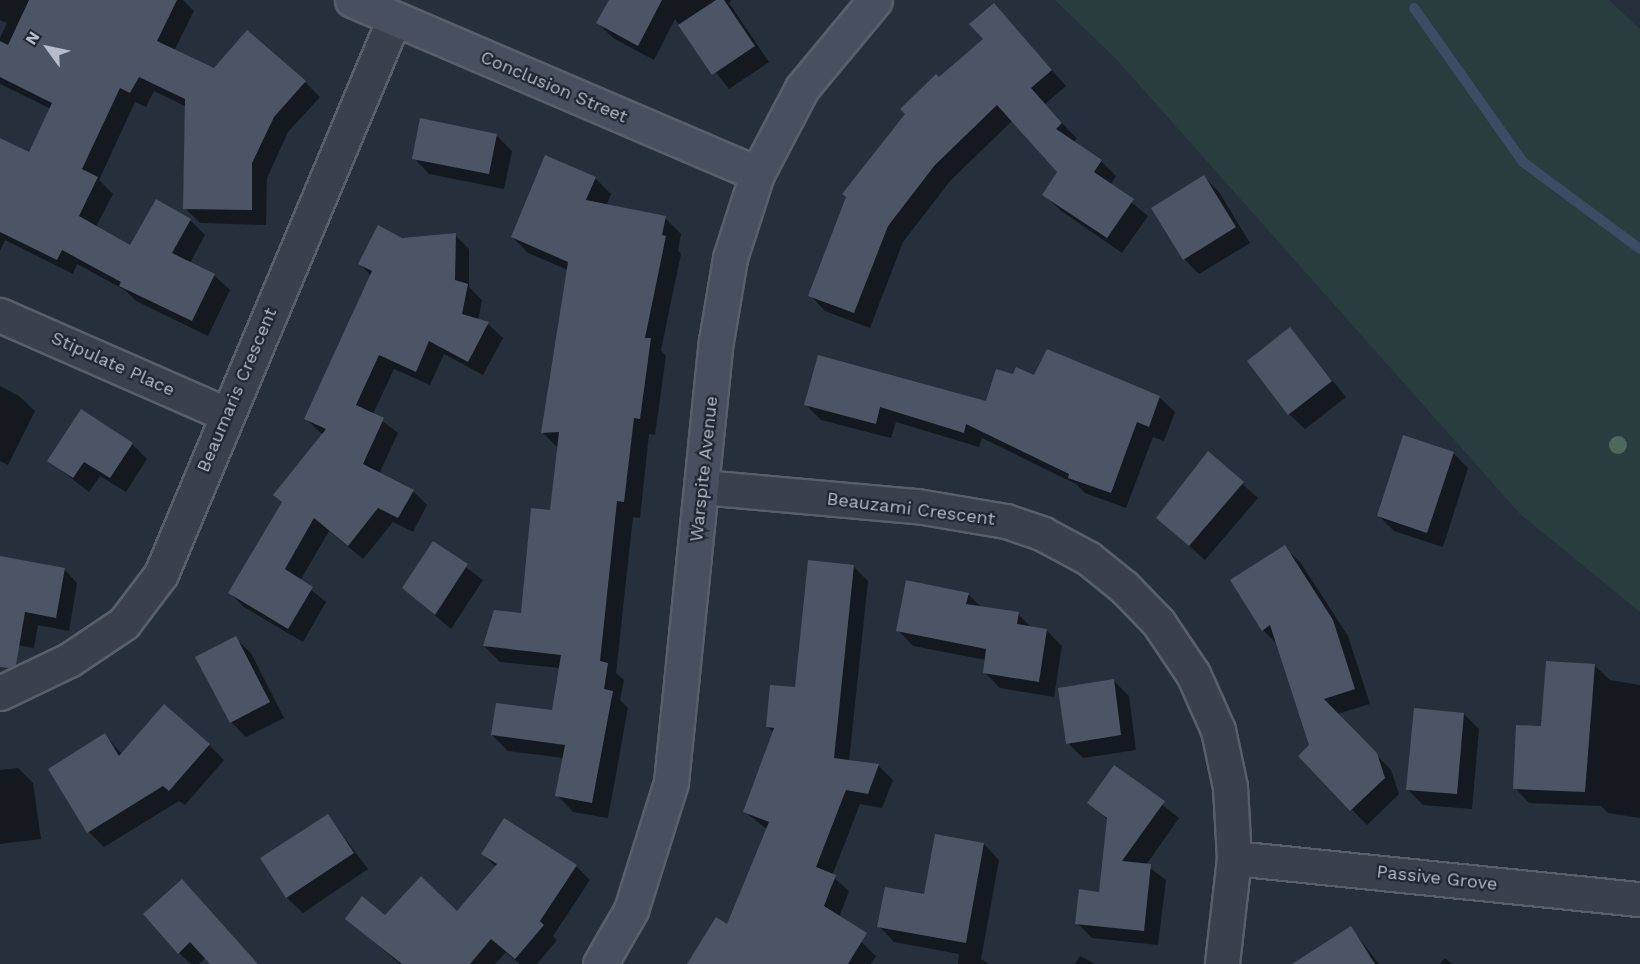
<!DOCTYPE html>
<style>
body{margin:0}
#map{position:relative;width:1640px;height:964px;overflow:hidden;background:#262f3c;font-family:"Work Sans",sans-serif}
div>[style]{position:absolute}
[style*='--x']{left:calc(var(--x)*1px);top:calc(var(--y)*1px);width:calc(var(--w)*1px);rotate:calc(var(--a)*1deg)}
.green>*{inset:0;background:#293c3e}
.shadow>*{inset:0;background:#0007}
.stream>*{height:10px;margin:-5px;padding:0 5px;transform-origin:5px;border-radius:5px;background:#3d4b64}
.building>*{inset:0;background:#4c5565}
.roads{filter:drop-shadow(2px 0 #585f6b) drop-shadow(-2px 0 #585f6b) drop-shadow(0 2px #585f6b) drop-shadow(0 -2px #585f6b)}
.street>*{height:33px;margin:-16.5px;padding:0 16.5px;transform-origin:16.5px;border-radius:16.5px;background:#3a414d}
.secondary>*{height:33px;margin:-16.5px;padding:0 16.5px;transform-origin:16.5px;border-radius:16.5px;background:#48505f}
.trees>*{width:18px;height:18px;margin:-9px;border-radius:50%;background:#4e685e}
span{translate:-50% -50%;white-space:nowrap;text-align:center;line-height:1.15;-webkit-text-stroke:4.5px #1f2632;paint-order:stroke}
.street-label{font-size:18px;color:#b6bcc8}
.north{position:absolute;left:18px;top:18px;width:60px;height:60px;-webkit-text-stroke:4px #1f2632;paint-order:stroke;rotate:303deg;font-size:16px;font-weight:700;line-height:24px;text-align:center;color:#b6bcc8}
.north::after{content:'';display:block;margin:auto;width:21px;height:27px;background:#b6bcc8;clip-path:polygon(50% 0,100% 100%,50% 72%,0 100%)}
</style>
<div id="map">
<div class="green">
<div style="clip-path:polygon(1055px 0,1609px 0,1640px 29px,1640px 612px,1520px 514px,1117px 60px)"></div>
</div>
<div class="shadow">
<div style="clip-path:polygon(0 0,183px 0,194px 11px,174px 51px,214px 70px,305px 82px,320px 97px,288px 132px,267px 178px,266px 225px,200px 223px,185px 208px,187px 107px,154px 91px,146px 107px,135px 102px,99px 180px,113px 194px,96px 227px,131px 247px,190px 220px,205px 235px,190px 263px,214px 275px,230px 290px,208px 336px,136px 301px,125px 290px,77px 264px,73px 274px,5px 240px,0 251px,0 140px,30px 154px,51px 109px,0 84px,0 38px,7px 23px,0 20px)"></div>
<div style="clip-path:polygon(610px 0,731px 0,729px 3px,769px 62px,729px 89px,675px 19px,654px 60px,613px 38px,598px 23px)"></div>
<div style="clip-path:polygon(994px 5px,1066px 86px,1045px 104px,1077px 139px,1073px 142px,1101px 161px,1116px 176px,1110px 185px,1148px 216px,1122px 253px,1060px 210px,1044px 194px,1059px 172px,1013px 120px,950px 181px,903px 242px,870px 328px,825px 311px,810px 295px,939px 79px,985px 39px)"></div>
<div style="clip-path:polygon(496px 135px,512px 151px,504px 189px,429px 174px,414px 158px)"></div>
<div style="clip-path:polygon(1204px 177px,1219px 192px,1250px 243px,1199px 274px,1184px 259px)"></div>
<div style="clip-path:polygon(595px 178px,611px 194px,607px 204px,665px 218px,681px 234px,678px 250px,681px 254px,661px 350px,666px 356px,655px 435px,649px 434px,640px 518px,633px 517px,616px 673px,624px 680px,620px 700px,628px 708px,608px 818px,573px 812px,557px 795px,564px 758px,508px 751px,492px 735px,553px 712px,560px 668px,500px 662px,484px 646px,522px 615px,551px 512px,559px 449px,543px 433px,568px 270px,528px 253px,512px 237px)"></div>
<div style="clip-path:polygon(455px 235px,469px 249px,469px 287px,482px 300px,478px 320px,488px 324px,503px 338px,483px 375px,444px 354px,430px 385px,394px 369px,373px 414px,398px 433px,379px 474px,413px 491px,427px 505px,413px 532px,393px 522px,363px 559px,329px 531px,300px 581px,326px 602px,303px 642px,244px 607px,230px 593px,323px 435px,306px 419px,371px 276px,360px 264px,402px 240px)"></div>
<div style="clip-path:polygon(1290px 329px,1346px 397px,1305px 429px,1289px 414px)"></div>
<div style="clip-path:polygon(1014px 376px,1159px 397px,1175px 412px,1164px 441px,1153px 437px,1126px 508px,1085px 493px,1076px 484px,982px 438px,979px 447px,896px 422px,891px 438px,821px 420px,806px 405px,987px 402px)"></div>
<div style="clip-path:polygon(0 386px,19px 396px,35px 411px,8px 465px,0 461px)"></div>
<div style="clip-path:polygon(132px 444px,147px 459px,126px 492px,100px 476px,89px 492px,49px 461px)"></div>
<div style="clip-path:polygon(1208px 453px,1258px 498px,1205px 560px,1158px 518px)"></div>
<div style="clip-path:polygon(1453px 453px,1468px 468px,1443px 547px,1394px 531px,1378px 515px)"></div>
<div style="clip-path:polygon(433px 543px,483px 580px,451px 629px,403px 588px)"></div>
<div style="clip-path:polygon(1284px 547px,1300px 562px,1348px 636px,1370px 704px,1337px 714px,1391px 770px,1399px 794px,1367px 825px,1300px 756px,1311px 746px,1278px 645px,1263px 630px)"></div>
<div style="clip-path:polygon(0 557px,64px 569px,77px 583px,69px 631px,38px 625px,34px 648px,0 642px)"></div>
<div style="clip-path:polygon(853px 566px,868px 581px,849px 761px,879px 766px,893px 780px,882px 808px,860px 804px,832px 876px,849px 891px,838px 920px,876px 956px,871px 964px,691px 964px,728px 926px,768px 830px,745px 812px,774px 733px,767px 726px,796px 689px)"></div>
<div style="clip-path:polygon(968px 594px,982px 608px,1018px 614px,1033px 629px,1047px 631px,1062px 646px,1054px 697px,1000px 688px,984px 672px,986px 660px,913px 646px,898px 630px)"></div>
<div style="clip-path:polygon(235px 638px,251px 653px,284px 718px,246px 737px,231px 722px)"></div>
<div style="clip-path:polygon(1595px 666px,1610px 680px,1640px 685px,1640px 818px,1608px 813px,1601px 806px,1529px 803px,1515px 788px,1542px 728px)"></div>
<div style="clip-path:polygon(1114px 681px,1129px 696px,1136px 750px,1083px 758px,1068px 743px)"></div>
<div style="clip-path:polygon(1464px 714px,1479px 729px,1472px 809px,1423px 805px,1408px 790px)"></div>
<div style="clip-path:polygon(105px 735px,122px 754px,209px 745px,224px 760px,185px 805px,179px 801px,104px 847px,89px 832px,50px 769px)"></div>
<div style="clip-path:polygon(1114px 767px,1179px 818px,1146px 865px,1166px 880px,1158px 945px,1092px 938px,1077px 923px,1100px 893px,1109px 821px,1089px 803px)"></div>
<div style="clip-path:polygon(18px 768px,33px 783px,41px 839px,0 844px,0 770px)"></div>
<div style="clip-path:polygon(328px 816px,368px 869px,303px 913px,287px 898px,262px 859px)"></div>
<div style="clip-path:polygon(984px 844px,999px 860px,981px 959px,989px 964px,958px 964px,959px 954px,894px 942px,879px 926px,925px 896px)"></div>
<div style="clip-path:polygon(483px 854px,576px 866px,590px 880px,553px 936px,557px 940px,537px 964px,520px 964px,506px 952px,495px 964px,400px 964px,347px 919px,457px 913px,496px 867px)"></div>
<div style="clip-path:polygon(197px 897px,258px 964px,212px 964px,206px 957px,199px 964px,191px 964px,179px 953px)"></div>
<div style="clip-path:polygon(1351px 928px,1379px 964px,1295px 964px)"></div>
<div style="clip-path:polygon(1080px 956px,1095px 964px,1075px 964px)"></div>
<div style="clip-path:polygon(1445px 958px,1452px 964px,1440px 964px)"></div>
</div>
<div class="stream">
<div style="--x:1414;--y:8;--w:189;--a:54.7"></div>
<div style="--x:1523;--y:162;--w:146;--a:36.6"></div>
</div>
<div class="building">
<div style="clip-path:polygon(29px 0,177px 0,157px 41px,214px 68px,247px 30px,306px 81px,274px 117px,252px 163px,252px 210px,183px 209px,185px 99px,139px 77px,130px 93px,120px 88px,82px 169px,98px 177px,79px 216px,130px 245px,156px 199px,191px 219px,172px 253px,215px 274px,192px 321px,119px 286px,121px 282px,62px 250px,57px 260px,0 232px,0 138px,29px 152px,52px 103px,0 77px,0 41px,8px 45px)"></div>
<div style="clip-path:polygon(609px 0,662px 0,638px 46px,596px 23px)"></div>
<div style="clip-path:polygon(716px 0,724px 0,755px 46px,712px 75px,678px 25px)"></div>
<div style="clip-path:polygon(994px 3px,1052px 70px,1031px 88px,1062px 123px,1056px 129px,1102px 160px,1094px 172px,1134px 199px,1107px 238px,1042px 195px,1057px 172px,997px 105px,935px 165px,888px 226px,854px 313px,808px 296px,846px 197px,842px 194px,905px 114px,900px 109px,936px 74px,939px 77px,983px 39px,969px 24px)"></div>
<div style="clip-path:polygon(420px 118px,497px 134px,489px 174px,412px 159px)"></div>
<div style="clip-path:polygon(545px 155px,596px 177px,586px 200px,666px 216px,662px 235px,666px 236px,645px 338px,651px 338px,640px 419px,634px 418px,624px 502px,617px 501px,600px 661px,608px 663px,604px 689px,613px 691px,592px 803px,555px 796px,565px 745px,491px 735px,496px 703px,552px 710px,561px 655px,483px 646px,494px 610px,521px 613px,531px 508px,550px 510px,559px 432px,541px 433px,568px 262px,511px 237px)"></div>
<div style="clip-path:polygon(1204px 175px,1236px 227px,1183px 260px,1151px 208px)"></div>
<div style="clip-path:polygon(378px 225px,402px 238px,456px 233px,455px 280px,468px 284px,462px 314px,489px 322px,468px 362px,429px 341px,416px 372px,379px 355px,356px 405px,384px 418px,363px 464px,414px 490px,398px 518px,378px 508px,348px 546px,314px 518px,285px 569px,313px 587px,288px 629px,228px 593px,282px 502px,273px 495px,326px 429px,304px 419px,372px 271px,358px 264px)"></div>
<div style="clip-path:polygon(1290px 327px,1332px 381px,1288px 415px,1247px 361px)"></div>
<div style="clip-path:polygon(1047px 349px,1160px 396px,1149px 427px,1137px 422px,1111px 493px,1068px 478px,1069px 474px,966px 424px,964px 433px,880px 407px,876px 424px,804px 405px,818px 355px,986px 401px,996px 369px,1013px 374px,1016px 367px,1034px 375px)"></div>
<div style="clip-path:polygon(81px 409px,133px 443px,110px 478px,84px 462px,73px 478px,47px 461px)"></div>
<div style="clip-path:polygon(1403px 435px,1454px 452px,1427px 533px,1377px 516px)"></div>
<div style="clip-path:polygon(1208px 451px,1244px 482px,1189px 546px,1156px 518px)"></div>
<div style="clip-path:polygon(433px 541px,468px 564px,435px 615px,402px 588px)"></div>
<div style="clip-path:polygon(1285px 545px,1333px 620px,1355px 689px,1324px 699px,1377px 753px,1385px 778px,1350px 811px,1298px 756px,1309px 745px,1270px 625px,1262px 631px,1230px 580px)"></div>
<div style="clip-path:polygon(0 556px,65px 568px,56px 618px,25px 612px,16px 665px,9px 668px,0 667px)"></div>
<div style="clip-path:polygon(808px 560px,854px 565px,834px 758px,879px 764px,868px 794px,846px 790px,816px 867px,836px 875px,824px 906px,867px 933px,848px 964px,687px 964px,716px 917px,727px 924px,769px 822px,743px 812px,774px 728px,766px 727px,770px 685px,795px 687px)"></div>
<div style="clip-path:polygon(906px 580px,969px 593px,966px 604px,1019px 612px,1017px 624px,1047px 629px,1039px 682px,983px 673px,986px 649px,896px 631px)"></div>
<div style="clip-path:polygon(236px 636px,270px 702px,230px 723px,195px 657px)"></div>
<div style="clip-path:polygon(1546px 661px,1595px 664px,1585px 792px,1513px 789px,1516px 725px,1541px 726px)"></div>
<div style="clip-path:polygon(1114px 679px,1121px 735px,1066px 744px,1058px 688px)"></div>
<div style="clip-path:polygon(164px 704px,210px 744px,169px 791px,163px 786px,87px 833px,48px 769px,105px 733px,119px 756px)"></div>
<div style="clip-path:polygon(1414px 708px,1464px 713px,1457px 794px,1406px 790px)"></div>
<div style="clip-path:polygon(1114px 765px,1165px 801px,1122px 861px,1151px 864px,1144px 931px,1075px 924px,1079px 889px,1099px 892px,1107px 818px,1087px 803px)"></div>
<div style="clip-path:polygon(328px 814px,354px 853px,286px 898px,260px 858px)"></div>
<div style="clip-path:polygon(504px 818px,577px 865px,540px 921px,544px 925px,515px 959px,491px 939px,470px 964px,402px 964px,345px 919px,362px 896px,385px 915px,421px 876px,457px 911px,497px 864px,481px 854px)"></div>
<div style="clip-path:polygon(935px 834px,984px 843px,966px 943px,877px 927px,885px 887px,924px 894px)"></div>
<div style="clip-path:polygon(182px 879px,258px 964px,210px 964px,190px 942px,178px 954px,143px 914px)"></div>
<div style="clip-path:polygon(1351px 926px,1375px 964px,1292px 964px)"></div>
</div>
<div class="roads">
<div class="street">
<div style="--x:0;--y:315;--w:247;--a:23.7"></div>
<div style="--x:702;--y:487;--w:216;--a:5.1"></div>
<div style="--x:917;--y:506;--w:90;--a:9.6"></div>
<div style="--x:1006;--y:521;--w:39;--a:19"></div>
<div style="--x:1043;--y:534;--w:51;--a:28.1"></div>
<div style="--x:1088;--y:558;--w:46;--a:38.9"></div>
<div style="--x:1124;--y:587;--w:49;--a:45.8"></div>
<div style="--x:1158;--y:622;--w:63;--a:56.1"></div>
<div style="--x:1193;--y:674;--w:61;--a:65.9"></div>
<div style="--x:1218;--y:730;--w:58;--a:78.1"></div>
<div style="--x:1230;--y:787;--w:71;--a:86.8"></div>
<div style="--x:1234;--y:858;--w:107;--a:96.5"></div>
<div style="--x:0;--y:693;--w:76;--a:-25.6"></div>
<div style="--x:69;--y:660;--w:66;--a:-33.9"></div>
<div style="--x:124;--y:623;--w:61;--a:-52.9"></div>
<div style="--x:161;--y:574;--w:602;--a:-67.23"></div>
<div style="--x:1234;--y:858;--w:408;--a:5.8"></div>
</div>
<div class="secondary">
<div style="--x:352;--y:0;--w:441;--a:23.2"></div>
<div style="--x:600;--y:964;--w:62;--a:-60.1"></div>
<div style="--x:631;--y:910;--w:134;--a:-72.6"></div>
<div style="--x:671;--y:782;--w:443;--a:-84.2"></div>
<div style="--x:716;--y:341;--w:84;--a:-80.4"></div>
<div style="--x:730;--y:258;--w:88;--a:-72.2"></div>
<div style="--x:757;--y:174;--w:97;--a:-62.4"></div>
<div style="--x:802;--y:88;--w:114;--a:-50.3"></div>
</div>
</div>
<div class="trees">
<div style="left:1618px;top:445px"></div>
</div>
<div class="street-label">
<span style="left:554px;top:87px;rotate:23deg">Conclusion Street</span>
<span style="left:113px;top:364px;rotate:24deg">Stipulate Place</span>
<span style="left:237px;top:390px;rotate:-67deg">Beaumaris Crescent</span>
<span style="left:704px;top:469px;rotate:-84deg">Warspite Avenue</span>
<span style="left:911px;top:509px;rotate:7deg">Beauzami Crescent</span>
<span style="left:1437px;top:878px;rotate:6deg">Passive Grove</span>
</div>
<div class="north">N</div>
</div>
